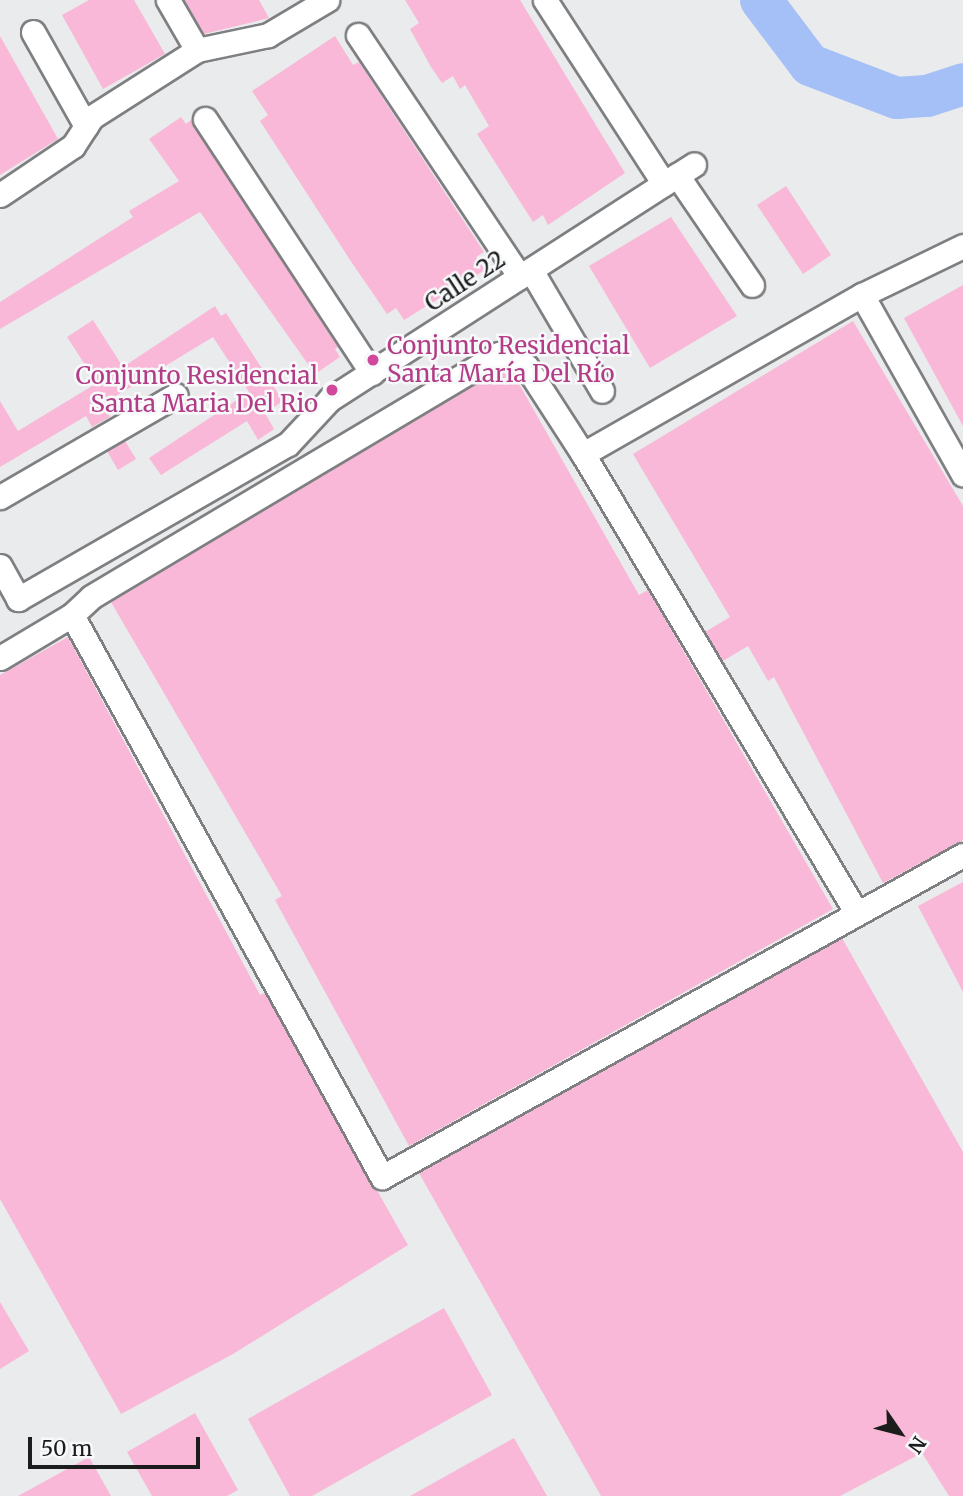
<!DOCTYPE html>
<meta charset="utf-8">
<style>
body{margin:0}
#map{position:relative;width:963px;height:1496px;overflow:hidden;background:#e9ebed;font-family:Merriweather,serif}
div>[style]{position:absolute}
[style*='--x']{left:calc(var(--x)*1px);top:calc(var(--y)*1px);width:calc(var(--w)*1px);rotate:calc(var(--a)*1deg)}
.river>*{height:42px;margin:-21px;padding:0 21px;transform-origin:21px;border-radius:21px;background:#a5bff7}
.building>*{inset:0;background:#f9b8d7}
.roads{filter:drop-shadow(2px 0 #7e7f81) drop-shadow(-2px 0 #7e7f81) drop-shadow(0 2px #7e7f81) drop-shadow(0 -2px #7e7f81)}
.street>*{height:23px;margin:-11.5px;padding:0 11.5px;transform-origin:11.5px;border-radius:11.5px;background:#fff}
.dots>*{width:19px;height:19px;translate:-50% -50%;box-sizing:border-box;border:4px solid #f7f9fb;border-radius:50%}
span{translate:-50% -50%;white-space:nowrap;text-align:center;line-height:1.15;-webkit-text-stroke:5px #f7f9fb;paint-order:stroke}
.street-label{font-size:24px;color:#1b1c1c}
.hotel-label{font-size:24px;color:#b23c85}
.left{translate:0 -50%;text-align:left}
.right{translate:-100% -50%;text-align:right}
.north{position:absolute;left:865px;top:1398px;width:70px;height:70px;-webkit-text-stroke:5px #f7f9fb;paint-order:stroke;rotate:125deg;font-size:19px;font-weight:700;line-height:28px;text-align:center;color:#1b1c1c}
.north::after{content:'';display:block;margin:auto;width:24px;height:32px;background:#1b1c1c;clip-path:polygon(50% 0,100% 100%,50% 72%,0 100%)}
.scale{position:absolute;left:28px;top:1437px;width:172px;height:32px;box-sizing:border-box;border:4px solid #1b1c1c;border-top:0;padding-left:9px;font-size:21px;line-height:24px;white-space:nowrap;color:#1b1c1c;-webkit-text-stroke:5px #f7f9fb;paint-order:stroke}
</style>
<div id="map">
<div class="river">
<div style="--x:761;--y:0;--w:81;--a:53"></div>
<div style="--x:810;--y:65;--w:93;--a:20.8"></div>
<div style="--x:897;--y:98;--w:30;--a:-4"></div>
<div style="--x:927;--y:96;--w:38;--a:-18"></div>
</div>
<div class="building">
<div style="clip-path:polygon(89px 0,134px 0,165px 54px,103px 89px,62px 15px)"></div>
<div style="clip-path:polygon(184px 0,259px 0,269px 18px,204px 34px)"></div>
<div style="clip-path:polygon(405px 0,520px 0,625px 173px,548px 225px,543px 215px,533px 222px,477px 134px,489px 126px,465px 85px,460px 89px,453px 76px,442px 83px,431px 67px,410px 29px,419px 23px)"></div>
<div style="clip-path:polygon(0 36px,58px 139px,0 175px)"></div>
<div style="clip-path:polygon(335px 36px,353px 65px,359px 62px,484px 252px,476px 257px,485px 270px,404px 320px,396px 308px,387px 314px,350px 260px,260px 121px,268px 115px,252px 91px)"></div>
<div style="clip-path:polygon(181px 117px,186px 124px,191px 120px,338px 347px,335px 349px,340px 357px,315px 374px,200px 212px,0 329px,0 302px,133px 217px,129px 211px,179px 181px,149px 139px)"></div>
<div style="clip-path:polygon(786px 186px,831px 255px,803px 274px,757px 205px)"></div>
<div style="clip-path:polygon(671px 217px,737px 316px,650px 368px,589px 266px)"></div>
<div style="clip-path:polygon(963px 285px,963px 426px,904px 318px)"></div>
<div style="clip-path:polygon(215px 306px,221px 316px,226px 313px,283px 401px,265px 413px,274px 429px,258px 440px,247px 421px,161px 475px,149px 458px,249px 392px,213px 337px,106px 402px,103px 405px,110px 417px,92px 427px,86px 416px,0 467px,0 401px,18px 431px,97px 383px,67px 337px,93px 320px,123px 367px)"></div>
<div style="clip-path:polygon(853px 321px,963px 506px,963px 840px,883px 883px,774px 677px,768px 681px,748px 646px,723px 661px,705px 632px,730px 617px,633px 454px)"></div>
<div style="clip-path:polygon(500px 370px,515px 377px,639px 595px,648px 590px,833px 909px,409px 1146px,275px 900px,282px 896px,111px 602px)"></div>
<div style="clip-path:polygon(125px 441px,136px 459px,118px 470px,107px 451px)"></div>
<div style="clip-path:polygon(68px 637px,260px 995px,265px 993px,408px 1245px,233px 1354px,121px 1414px,0 1199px,0 675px)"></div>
<div style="clip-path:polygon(963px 882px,963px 992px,918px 906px)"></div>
<div style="clip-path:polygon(842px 938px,963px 1152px,963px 1496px,949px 1496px,922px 1453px,840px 1496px,601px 1496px,419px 1173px)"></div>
<div style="clip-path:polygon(0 1302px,29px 1351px,0 1369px)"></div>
<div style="clip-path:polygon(444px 1308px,492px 1395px,312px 1496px,290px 1496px,248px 1419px)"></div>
<div style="clip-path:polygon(195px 1413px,238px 1490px,227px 1496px,152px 1496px,127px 1452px)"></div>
<div style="clip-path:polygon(514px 1438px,547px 1496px,410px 1496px)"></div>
<div style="clip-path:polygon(89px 1457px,111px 1496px,18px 1496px)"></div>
</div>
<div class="roads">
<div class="street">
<div style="--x:168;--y:0;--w:58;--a:59.9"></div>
<div style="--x:545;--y:0;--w:219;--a:57.1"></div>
<div style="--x:33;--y:32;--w:108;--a:60.6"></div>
<div style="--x:358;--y:35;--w:291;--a:56.2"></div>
<div style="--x:205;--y:119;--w:304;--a:56.7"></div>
<div style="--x:677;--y:175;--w:133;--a:55.7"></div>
<div style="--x:0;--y:195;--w:88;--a:-33.9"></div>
<div style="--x:73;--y:146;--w:35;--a:-57"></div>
<div style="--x:92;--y:117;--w:125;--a:-32.5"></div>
<div style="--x:197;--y:50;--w:73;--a:-11.9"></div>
<div style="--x:268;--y:35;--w:69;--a:-30.7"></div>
<div style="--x:531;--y:270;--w:140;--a:59.6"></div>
<div style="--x:862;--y:295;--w:206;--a:60.6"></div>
<div style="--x:583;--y:454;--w:533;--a:59.2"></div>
<div style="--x:0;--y:497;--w:203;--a:-30.1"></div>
<div style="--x:0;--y:566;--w:38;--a:61"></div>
<div style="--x:18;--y:599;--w:311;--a:-29.9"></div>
<div style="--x:288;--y:444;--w:62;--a:-47"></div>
<div style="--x:330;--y:399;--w:433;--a:-32.8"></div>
<div style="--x:72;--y:615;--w:642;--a:61.12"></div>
<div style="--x:382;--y:1177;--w:664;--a:-29"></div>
<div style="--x:0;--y:658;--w:84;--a:-30.8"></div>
<div style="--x:72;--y:615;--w:26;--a:-43"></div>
<div style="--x:91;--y:597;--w:475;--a:-30.8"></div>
<div style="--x:499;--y:354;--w:30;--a:24"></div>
<div style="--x:526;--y:366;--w:105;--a:57.1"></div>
<div style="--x:583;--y:454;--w:321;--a:-29.7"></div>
<div style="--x:862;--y:295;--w:112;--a:-25.9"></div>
</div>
</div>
<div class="dots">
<div style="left:373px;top:360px;background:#d1479c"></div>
<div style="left:332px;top:390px;background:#d1479c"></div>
</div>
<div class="street-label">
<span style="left:465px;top:281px;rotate:-33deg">Calle 22</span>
</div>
<div class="hotel-label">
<span class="left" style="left:387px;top:360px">Conjunto Residencial<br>Santa María Del Río</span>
<span class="right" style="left:318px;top:390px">Conjunto Residencial<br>Santa Maria Del Rio</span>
</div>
<div class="north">N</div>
<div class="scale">50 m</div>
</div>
